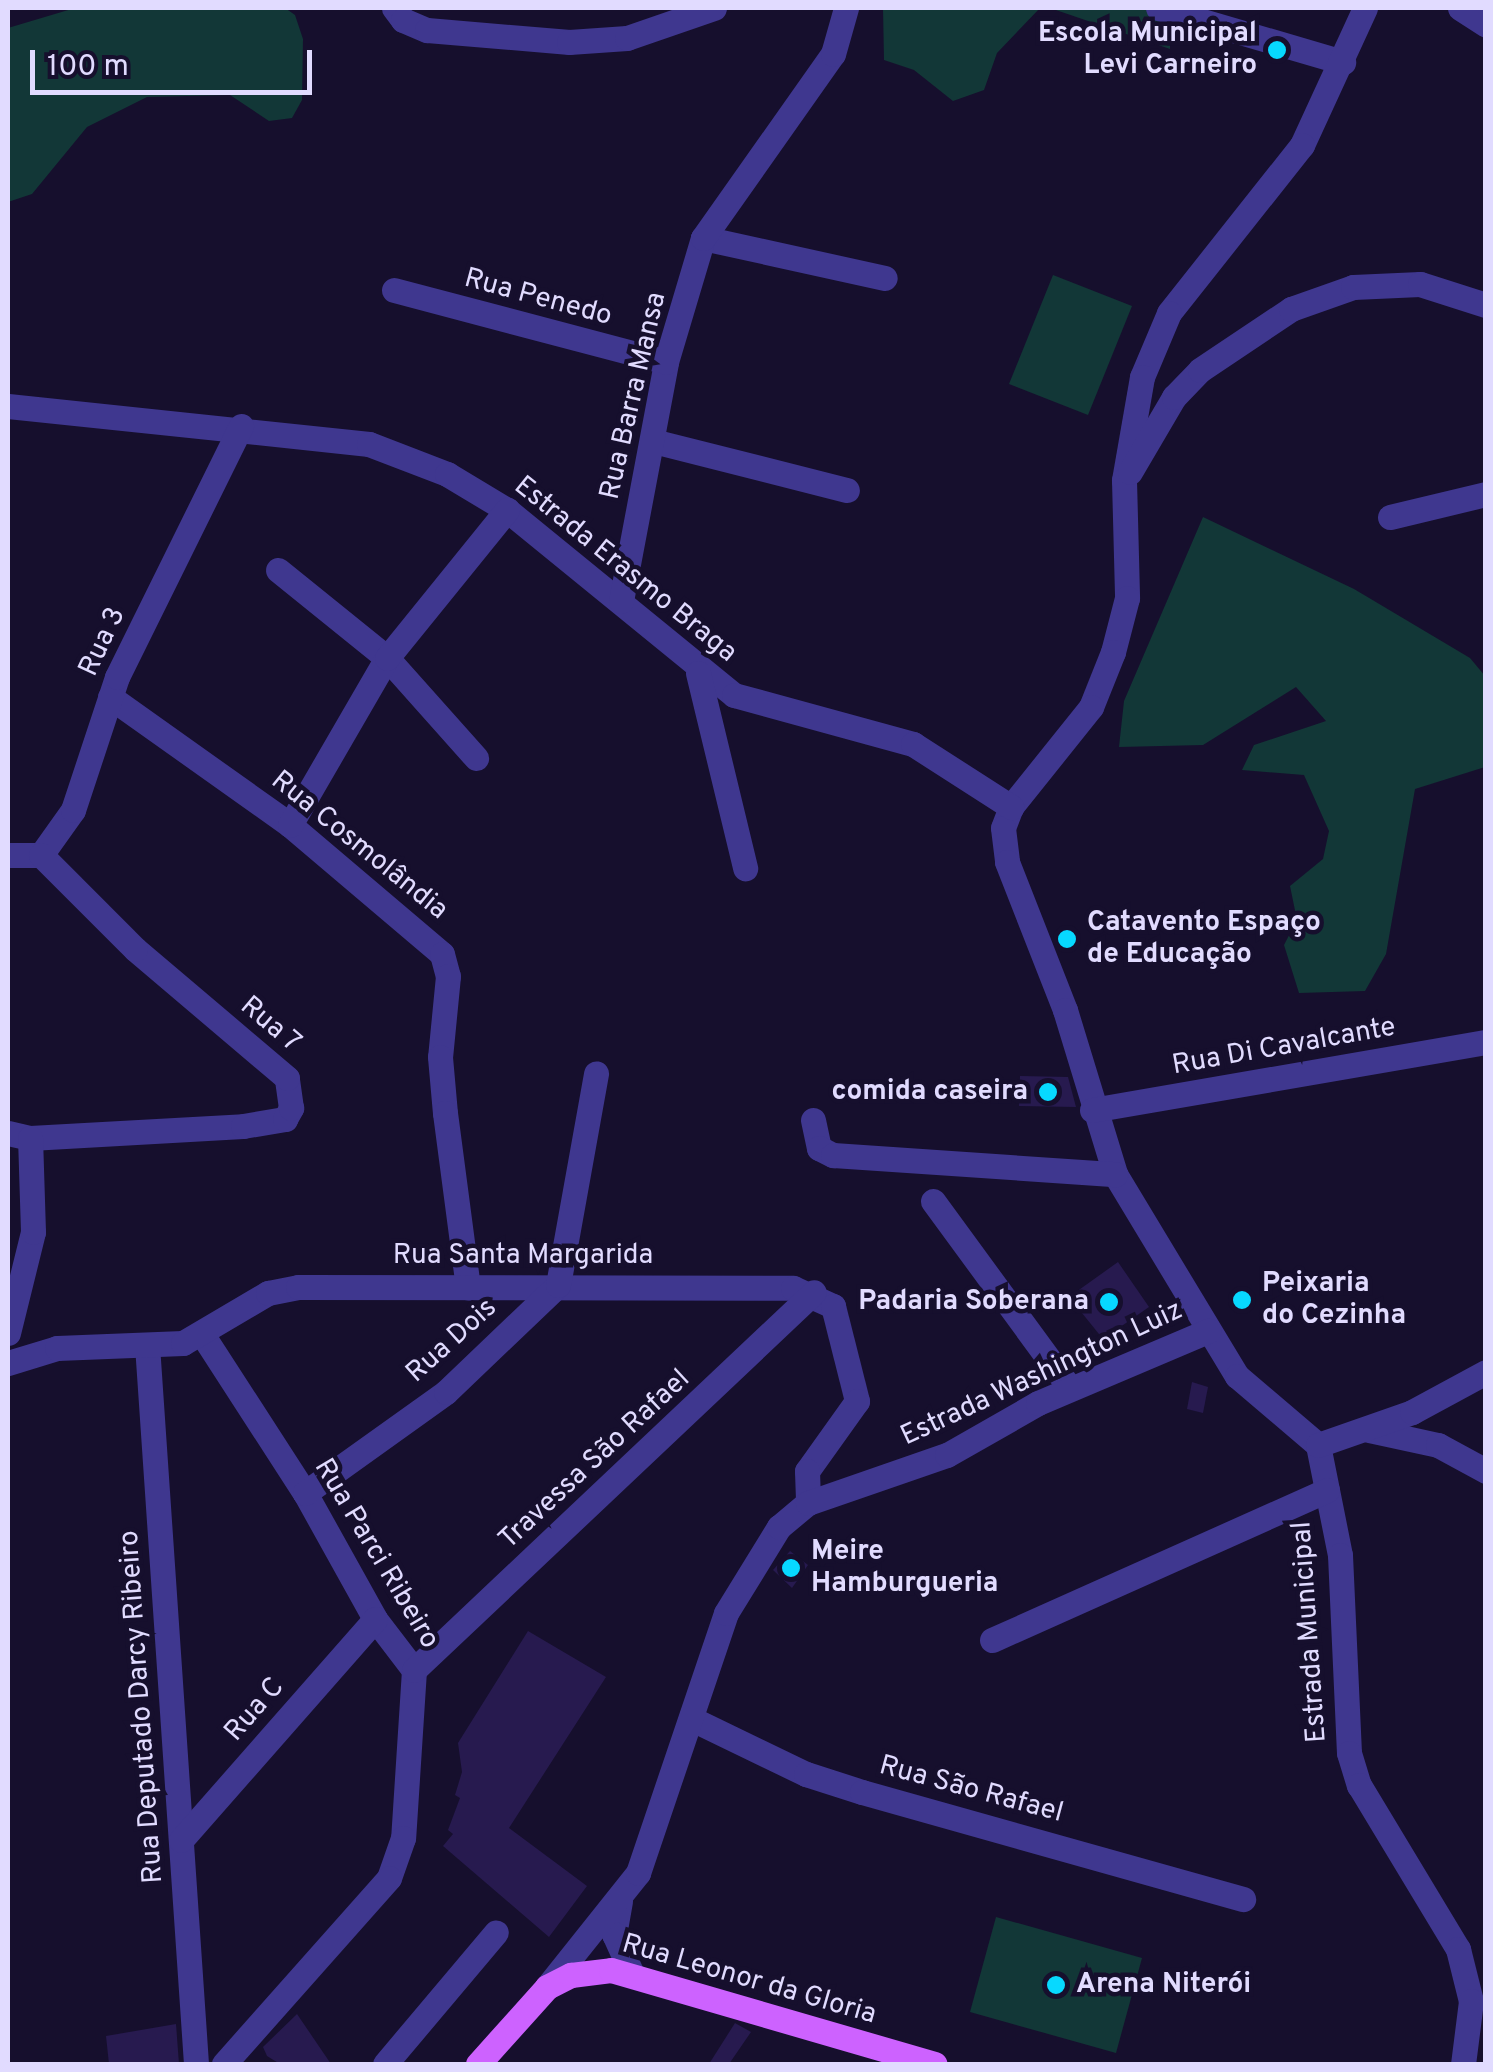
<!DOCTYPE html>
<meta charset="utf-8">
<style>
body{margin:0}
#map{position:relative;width:1493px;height:2072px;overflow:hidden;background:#160f2d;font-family:Overpass,sans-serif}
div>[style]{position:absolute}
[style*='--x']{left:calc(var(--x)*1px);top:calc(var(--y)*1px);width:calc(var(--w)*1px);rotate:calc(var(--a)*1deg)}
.green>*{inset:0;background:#123737}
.building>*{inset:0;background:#271a4f}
.minor>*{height:25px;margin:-12.5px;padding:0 12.5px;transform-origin:12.5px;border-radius:12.5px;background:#3f378f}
.major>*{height:25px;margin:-12.5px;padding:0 12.5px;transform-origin:12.5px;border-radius:12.5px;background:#cd62ff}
.dots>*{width:28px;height:28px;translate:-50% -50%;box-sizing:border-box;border:5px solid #160f2d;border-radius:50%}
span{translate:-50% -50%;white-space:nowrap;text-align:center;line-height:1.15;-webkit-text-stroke:9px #160f2d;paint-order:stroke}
.poi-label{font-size:28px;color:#e1dbff;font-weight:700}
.right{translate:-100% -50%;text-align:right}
.left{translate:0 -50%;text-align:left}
.street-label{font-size:28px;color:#e1dbff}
.frame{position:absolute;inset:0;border:10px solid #e1dbff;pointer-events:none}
.scale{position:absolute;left:30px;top:50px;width:282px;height:45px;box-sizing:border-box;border:5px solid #e1dbff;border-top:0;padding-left:12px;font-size:30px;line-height:35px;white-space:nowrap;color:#e1dbff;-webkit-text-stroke:8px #160f2d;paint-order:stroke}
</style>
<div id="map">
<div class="green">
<div style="clip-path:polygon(75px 8px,285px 8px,295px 15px,303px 39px,302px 100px,292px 118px,269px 121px,230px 95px,147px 97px,87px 127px,32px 194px,8px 202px,8px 28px)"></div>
<div style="clip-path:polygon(883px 8px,1040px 8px,997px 53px,984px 90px,953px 101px,914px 70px,884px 60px)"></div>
<div style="clip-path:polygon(1050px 8px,1146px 8px,1170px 23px,1170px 49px)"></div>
<div style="clip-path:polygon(1053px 275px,1132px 306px,1088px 415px,1009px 384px)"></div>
<div style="clip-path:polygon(1203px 517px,1354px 589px,1470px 658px,1485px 676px,1485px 767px,1415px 789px,1386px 954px,1365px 991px,1299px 993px,1284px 945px,1297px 920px,1290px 886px,1323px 859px,1329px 831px,1304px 775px,1242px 770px,1254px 745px,1326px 721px,1296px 687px,1203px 745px,1119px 747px,1124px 701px)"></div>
<div style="clip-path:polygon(996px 1917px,1142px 1958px,1116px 2053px,970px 2012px)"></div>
</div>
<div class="building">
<div style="clip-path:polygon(1020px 1076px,1068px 1077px,1076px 1107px,1019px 1106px)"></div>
<div style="clip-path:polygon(1118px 1262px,1149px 1307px,1103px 1339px,1069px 1297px)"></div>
<div style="clip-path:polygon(1192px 1382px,1208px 1387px,1203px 1413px,1187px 1409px)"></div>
<div style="clip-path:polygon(790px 1551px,808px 1565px,792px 1588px,773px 1570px)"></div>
<div style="clip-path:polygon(528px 1631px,606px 1677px,509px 1828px,587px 1886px,549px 1937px,443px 1846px,453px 1834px,448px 1830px,460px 1798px,455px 1795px,462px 1772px,458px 1743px)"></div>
<div style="clip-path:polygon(297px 2014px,331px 2064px,280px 2064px,267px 2056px,263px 2047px)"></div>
<div style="clip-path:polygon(735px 2023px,751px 2032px,729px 2064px,709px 2064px)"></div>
<div style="clip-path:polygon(176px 2024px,179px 2064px,109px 2064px,106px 2036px)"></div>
</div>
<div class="minor">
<div style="--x:394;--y:8;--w:15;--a:53"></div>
<div style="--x:403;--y:20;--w:26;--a:23"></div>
<div style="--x:427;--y:30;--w:143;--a:4.8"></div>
<div style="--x:569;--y:42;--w:58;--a:-3.9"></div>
<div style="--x:627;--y:38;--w:92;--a:-19"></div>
<div style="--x:1158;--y:8;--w:193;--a:16.3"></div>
<div style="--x:1365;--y:8;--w:151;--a:114.7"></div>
<div style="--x:1302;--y:145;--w:214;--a:128.4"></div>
<div style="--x:1169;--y:313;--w:69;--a:112.9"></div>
<div style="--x:1142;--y:377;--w:105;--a:99.9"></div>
<div style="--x:1124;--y:480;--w:118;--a:88.5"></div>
<div style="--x:1127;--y:598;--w:56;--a:104.5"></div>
<div style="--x:1113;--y:652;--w:59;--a:111.8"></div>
<div style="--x:1091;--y:707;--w:128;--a:128.7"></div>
<div style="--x:1011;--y:807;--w:22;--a:111"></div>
<div style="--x:1003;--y:828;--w:34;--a:83"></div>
<div style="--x:1007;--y:862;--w:159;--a:68.6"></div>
<div style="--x:1065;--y:1010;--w:171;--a:73"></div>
<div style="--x:1115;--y:1174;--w:236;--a:58.9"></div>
<div style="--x:1237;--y:1376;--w:106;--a:40.4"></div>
<div style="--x:1318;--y:1445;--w:112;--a:78.7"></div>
<div style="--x:1340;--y:1555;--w:198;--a:87.4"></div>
<div style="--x:1349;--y:1753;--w:34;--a:73"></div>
<div style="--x:1359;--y:1785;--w:192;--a:58.9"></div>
<div style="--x:1458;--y:1949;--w:54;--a:76"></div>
<div style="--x:1471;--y:2001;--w:64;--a:97.2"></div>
<div style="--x:1460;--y:8;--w:31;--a:33"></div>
<div style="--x:703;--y:238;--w:186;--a:12.4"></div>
<div style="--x:394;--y:290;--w:281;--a:14.8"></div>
<div style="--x:8;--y:406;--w:363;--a:6"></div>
<div style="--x:369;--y:444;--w:84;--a:21"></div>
<div style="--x:447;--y:474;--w:70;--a:31"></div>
<div style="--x:507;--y:510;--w:293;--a:39.2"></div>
<div style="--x:734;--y:695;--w:186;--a:15.3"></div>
<div style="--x:913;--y:744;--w:117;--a:32.7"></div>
<div style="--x:653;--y:441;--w:200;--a:14.2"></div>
<div style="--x:1130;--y:472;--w:87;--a:-59.6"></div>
<div style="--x:1174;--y:397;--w:37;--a:-46"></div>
<div style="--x:1200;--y:370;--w:110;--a:-33.8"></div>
<div style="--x:1291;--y:309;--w:66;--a:-19.5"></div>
<div style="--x:1353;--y:287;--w:67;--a:-2.6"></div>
<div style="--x:1420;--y:284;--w:69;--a:17.7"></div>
<div style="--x:1390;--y:517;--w:99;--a:-13.5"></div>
<div style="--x:278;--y:570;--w:140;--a:38.9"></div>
<div style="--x:387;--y:658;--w:134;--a:48.3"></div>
<div style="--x:621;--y:601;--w:243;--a:-79.3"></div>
<div style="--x:666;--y:362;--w:129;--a:-73.4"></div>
<div style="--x:703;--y:238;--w:225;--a:-54.8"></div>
<div style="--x:833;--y:54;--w:48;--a:-74.2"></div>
<div style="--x:698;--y:673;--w:201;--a:76.4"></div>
<div style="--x:110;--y:697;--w:221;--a:35.4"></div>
<div style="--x:290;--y:825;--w:199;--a:40.3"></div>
<div style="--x:442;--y:954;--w:23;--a:75"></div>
<div style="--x:448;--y:976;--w:81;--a:95.6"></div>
<div style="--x:440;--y:1057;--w:56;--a:84.9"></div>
<div style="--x:445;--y:1113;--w:176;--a:82.5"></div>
<div style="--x:290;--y:825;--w:193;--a:-59.9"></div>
<div style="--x:387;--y:658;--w:191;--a:-51"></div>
<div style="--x:8;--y:855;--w:33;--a:0"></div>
<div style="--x:41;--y:855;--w:55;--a:-54.6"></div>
<div style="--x:73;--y:810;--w:140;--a:-71.7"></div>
<div style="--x:117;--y:677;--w:280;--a:-63.7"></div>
<div style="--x:1092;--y:1110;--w:400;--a:-9.8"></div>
<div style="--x:813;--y:1120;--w:29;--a:78"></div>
<div style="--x:819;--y:1148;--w:16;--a:27"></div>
<div style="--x:833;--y:1155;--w:283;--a:3.9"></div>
<div style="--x:8;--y:1133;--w:23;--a:13"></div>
<div style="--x:30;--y:1138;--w:213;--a:-3.2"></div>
<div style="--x:243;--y:1126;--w:43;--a:-9.5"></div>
<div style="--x:285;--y:1119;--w:13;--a:-61"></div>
<div style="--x:291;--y:1108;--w:30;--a:-98"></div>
<div style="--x:287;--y:1078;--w:199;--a:-139.7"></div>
<div style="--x:135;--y:949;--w:133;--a:-135"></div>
<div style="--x:933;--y:1201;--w:232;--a:53.8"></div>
<div style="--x:8;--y:1333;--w:104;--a:-76.1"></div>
<div style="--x:33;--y:1232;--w:94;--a:-91.8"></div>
<div style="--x:202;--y:1334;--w:189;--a:57.1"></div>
<div style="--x:305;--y:1493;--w:144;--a:60.9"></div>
<div style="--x:375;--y:1619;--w:64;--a:52.6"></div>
<div style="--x:414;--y:1670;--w:168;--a:93.7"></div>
<div style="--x:403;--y:1838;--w:42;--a:109.3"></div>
<div style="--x:389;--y:1878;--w:249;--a:131.6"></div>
<div style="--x:147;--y:1345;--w:721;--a:86.1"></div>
<div style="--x:8;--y:1363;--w:51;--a:-17"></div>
<div style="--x:57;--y:1348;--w:126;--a:-2.3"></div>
<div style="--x:183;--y:1343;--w:99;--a:-30.5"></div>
<div style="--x:268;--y:1293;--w:31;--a:-11"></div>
<div style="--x:298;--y:1287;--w:495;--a:0.1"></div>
<div style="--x:793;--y:1288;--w:44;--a:24.2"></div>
<div style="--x:833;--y:1306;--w:98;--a:75.8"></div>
<div style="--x:857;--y:1401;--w:86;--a:125.5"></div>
<div style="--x:807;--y:1471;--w:32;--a:88"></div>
<div style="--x:1369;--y:1430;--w:71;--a:12.3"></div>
<div style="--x:1438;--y:1445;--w:55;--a:28.4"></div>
<div style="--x:1318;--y:1445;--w:100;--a:-19.3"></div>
<div style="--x:1412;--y:1412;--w:84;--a:-28.4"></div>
<div style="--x:305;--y:1493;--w:173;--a:-35.6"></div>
<div style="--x:446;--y:1392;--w:155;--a:-43.7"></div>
<div style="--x:558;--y:1285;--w:215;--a:-79.8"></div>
<div style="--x:992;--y:1640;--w:367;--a:-24.1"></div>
<div style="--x:414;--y:1670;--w:550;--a:-43.38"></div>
<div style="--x:692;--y:1719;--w:127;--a:25.8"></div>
<div style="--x:806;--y:1774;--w:59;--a:17.8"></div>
<div style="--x:862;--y:1792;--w:396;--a:15.7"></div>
<div style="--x:181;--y:1840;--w:294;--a:-48.7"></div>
<div style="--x:620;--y:1901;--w:34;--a:100"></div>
<div style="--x:614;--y:1934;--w:44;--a:65.8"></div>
<div style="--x:547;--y:1987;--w:146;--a:-51.4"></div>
<div style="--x:638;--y:1873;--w:274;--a:-71.3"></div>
<div style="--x:726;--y:1613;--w:101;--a:-58.4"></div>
<div style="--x:779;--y:1527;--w:38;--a:-40"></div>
<div style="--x:808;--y:1503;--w:147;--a:-19.1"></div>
<div style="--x:947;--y:1455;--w:105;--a:-29.7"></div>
<div style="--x:1038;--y:1403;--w:185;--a:-23"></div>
<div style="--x:385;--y:2064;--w:172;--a:-49.9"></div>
</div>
<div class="major">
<div style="--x:478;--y:2064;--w:103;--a:-48.1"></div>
<div style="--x:547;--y:1987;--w:27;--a:-27"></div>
<div style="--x:571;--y:1975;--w:40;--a:-7.1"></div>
<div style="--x:611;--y:1970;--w:337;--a:16.2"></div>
</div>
<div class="dots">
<div style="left:1277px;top:50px;background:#07d9ff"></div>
<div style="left:1067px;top:939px;background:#07d9ff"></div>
<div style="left:1048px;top:1092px;background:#07d9ff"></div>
<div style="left:1242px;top:1300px;background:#07d9ff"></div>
<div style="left:1109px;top:1302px;background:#07d9ff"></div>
<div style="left:791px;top:1568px;background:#07d9ff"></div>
<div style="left:1056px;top:1985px;background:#07d9ff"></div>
</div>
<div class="poi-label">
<span class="right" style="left:1257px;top:50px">Escola Municipal<br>Levi Carneiro</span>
<span class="left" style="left:1087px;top:939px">Catavento Espaço<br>de Educação</span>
<span class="right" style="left:1028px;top:1092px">comida caseira</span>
<span class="left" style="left:1262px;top:1300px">Peixaria<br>do Cezinha</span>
<span class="right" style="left:1089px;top:1302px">Padaria Soberana</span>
<span class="left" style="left:811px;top:1568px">Meire<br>Hamburgueria</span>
<span class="left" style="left:1076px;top:1985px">Arena Niterói</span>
</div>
<div class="street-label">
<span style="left:538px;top:298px;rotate:15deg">Rua Penedo</span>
<span style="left:634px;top:396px;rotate:-77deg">Rua Barra Mansa</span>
<span style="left:625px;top:570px;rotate:39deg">Estrada Erasmo Braga</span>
<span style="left:103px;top:642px;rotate:-65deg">Rua 3</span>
<span style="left:359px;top:846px;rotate:39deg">Rua Cosmolândia</span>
<span style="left:270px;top:1025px;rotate:40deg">Rua 7</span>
<span style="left:1284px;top:1047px;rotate:-10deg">Rua Di Cavalcante</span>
<span style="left:523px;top:1256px">Rua Santa Margarida</span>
<span style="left:452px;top:1341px;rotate:-42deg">Rua Dois</span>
<span style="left:1042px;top:1374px;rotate:-25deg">Estrada Washington Luiz</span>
<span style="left:595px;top:1460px;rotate:-43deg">Travessa São Rafael</span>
<span style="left:376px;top:1554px;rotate:59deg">Rua Parci Ribeiro</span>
<span style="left:1310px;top:1632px;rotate:-94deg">Estrada Municipal</span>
<span style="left:142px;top:1707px;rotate:-94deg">Rua Deputado Darcy Ribeiro</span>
<span style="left:255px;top:1710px;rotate:-49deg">Rua C</span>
<span style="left:971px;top:1790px;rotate:15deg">Rua São Rafael</span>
<span style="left:749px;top:1980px;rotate:16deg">Rua Leonor da Gloria</span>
</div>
<div class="frame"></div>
<div class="scale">100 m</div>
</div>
